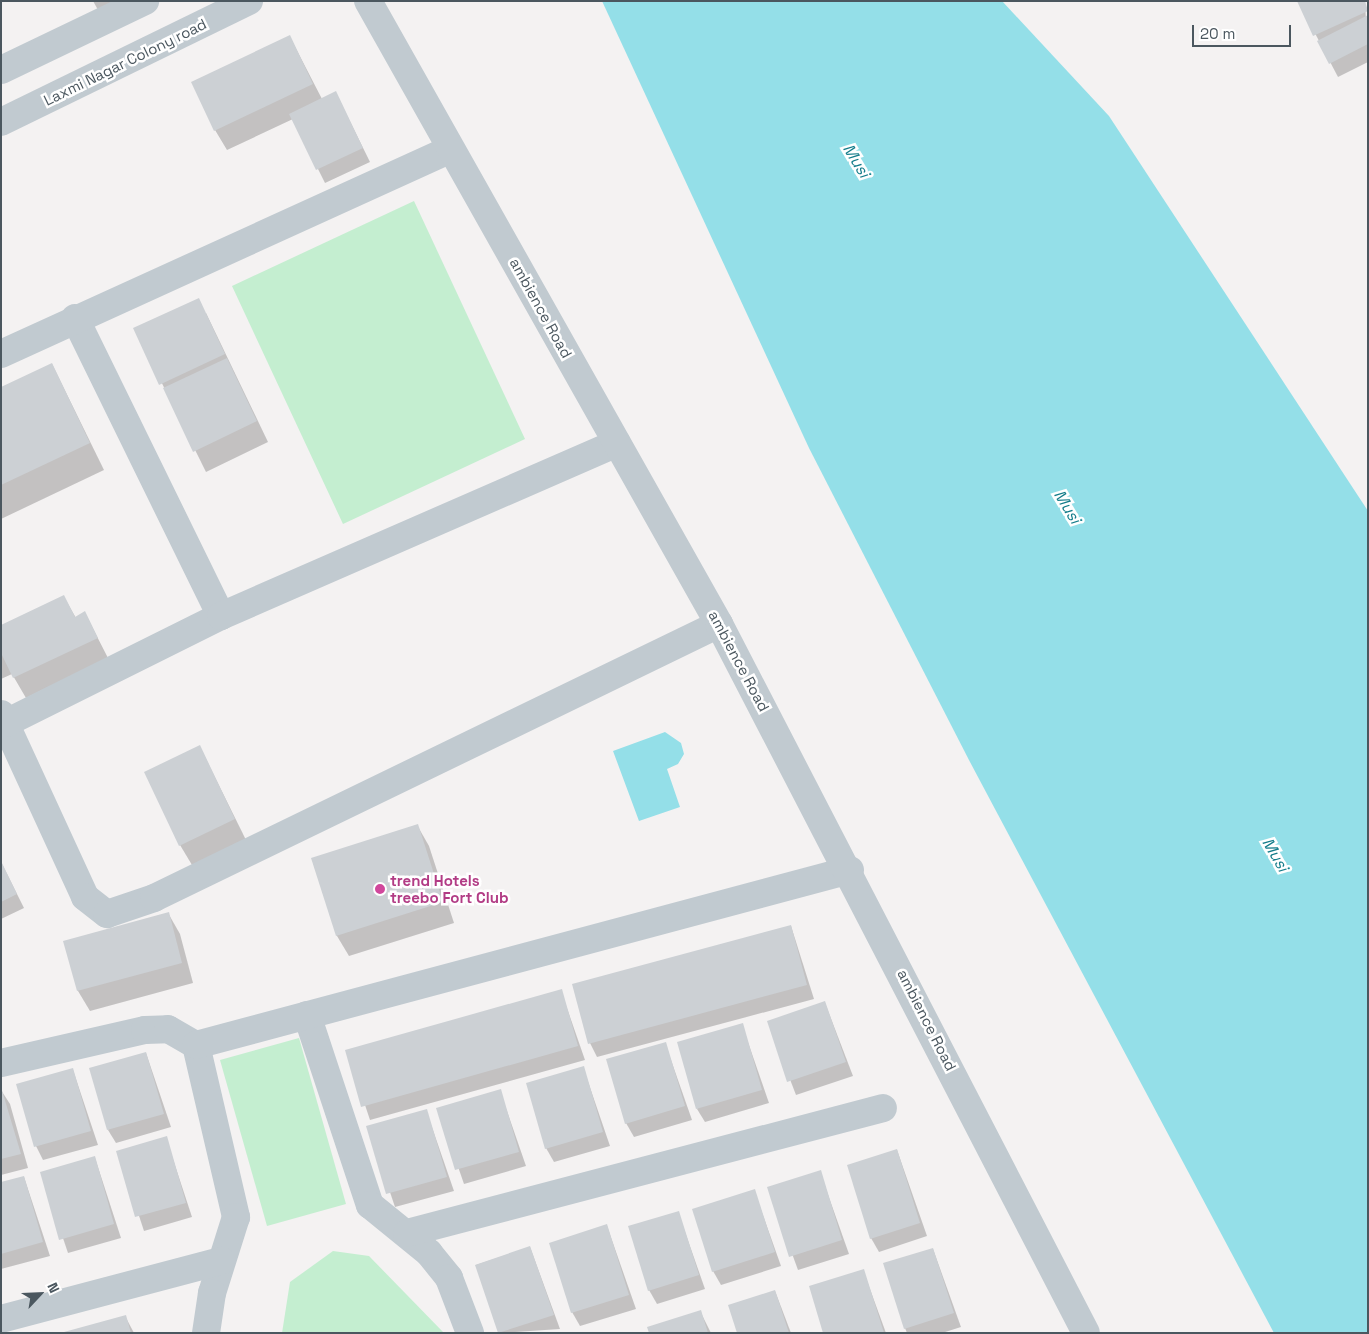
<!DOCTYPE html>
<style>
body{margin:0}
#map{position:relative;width:1369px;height:1334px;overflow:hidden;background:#f4f2f2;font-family:"Space Grotesk",sans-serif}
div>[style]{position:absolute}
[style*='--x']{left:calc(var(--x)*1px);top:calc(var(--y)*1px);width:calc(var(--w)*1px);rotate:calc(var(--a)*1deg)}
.green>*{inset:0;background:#c4eed0}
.water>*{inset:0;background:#94dfe8}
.shadow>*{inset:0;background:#0003}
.building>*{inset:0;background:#ccd0d4}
.minor>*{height:28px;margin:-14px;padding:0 14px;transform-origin:14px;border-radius:14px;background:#c1cad0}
.tertiary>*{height:28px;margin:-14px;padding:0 14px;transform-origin:14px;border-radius:14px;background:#c1cad0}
.dots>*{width:14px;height:14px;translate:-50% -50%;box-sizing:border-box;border:2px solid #fff;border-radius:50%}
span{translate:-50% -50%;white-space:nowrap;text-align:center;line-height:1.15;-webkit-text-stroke:5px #fff;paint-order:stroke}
.street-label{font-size:15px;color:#4b575f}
.hotel-label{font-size:15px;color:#b23c85;font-weight:700}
.left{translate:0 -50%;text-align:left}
.water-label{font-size:16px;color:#137c8a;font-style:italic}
.frame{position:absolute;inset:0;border:2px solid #4b575f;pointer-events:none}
.north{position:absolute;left:15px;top:1269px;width:50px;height:50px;-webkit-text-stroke:4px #fff;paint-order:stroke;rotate:65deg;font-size:14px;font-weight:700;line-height:20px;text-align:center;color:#4b575f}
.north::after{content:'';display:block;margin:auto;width:18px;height:22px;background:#4b575f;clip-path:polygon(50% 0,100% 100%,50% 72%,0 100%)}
.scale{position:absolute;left:1192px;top:25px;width:99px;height:22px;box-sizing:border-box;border:2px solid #4b575f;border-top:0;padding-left:6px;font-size:15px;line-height:18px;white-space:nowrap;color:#4b575f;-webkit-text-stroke:4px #fff;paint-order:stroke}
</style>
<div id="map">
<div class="green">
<div style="clip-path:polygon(414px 201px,525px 439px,343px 524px,232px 286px)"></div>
<div style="clip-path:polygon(299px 1038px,346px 1204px,267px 1226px,220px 1060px)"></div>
<div style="clip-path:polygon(333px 1251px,369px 1256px,444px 1333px,282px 1333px,290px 1282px)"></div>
</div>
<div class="water">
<div style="clip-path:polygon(602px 1px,1002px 1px,1109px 116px,1368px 511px,1368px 1333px,1274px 1333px,970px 762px,809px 448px)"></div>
<div style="clip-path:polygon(665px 732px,681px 743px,684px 754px,678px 764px,667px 769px,680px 807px,639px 821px,613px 751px)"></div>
</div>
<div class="shadow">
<div style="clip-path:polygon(93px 1px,157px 1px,107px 26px)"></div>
<div style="clip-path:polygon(1298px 1px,1365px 1px,1368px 62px,1338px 77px)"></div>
<div style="clip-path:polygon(290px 37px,322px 99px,336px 93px,370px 162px,325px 183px,293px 119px,227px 150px,215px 130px)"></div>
<div style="clip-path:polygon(206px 313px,268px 442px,206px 472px,135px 329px)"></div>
<div style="clip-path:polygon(52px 364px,104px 470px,1px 519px,1px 388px)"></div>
<div style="clip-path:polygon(64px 597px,76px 618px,85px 613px,108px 658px,26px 698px,12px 674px,1px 679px,1px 626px)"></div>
<div style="clip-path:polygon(200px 747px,246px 840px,192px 865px,180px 845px)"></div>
<div style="clip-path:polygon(417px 825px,429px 846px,454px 923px,349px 956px,337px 936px,312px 859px)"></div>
<div style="clip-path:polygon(1px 862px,24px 908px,1px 919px)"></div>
<div style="clip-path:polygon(168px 913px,180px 934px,193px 983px,90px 1011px,78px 991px,65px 942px)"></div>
<div style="clip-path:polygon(791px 926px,814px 999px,597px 1057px,590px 1043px)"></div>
<div style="clip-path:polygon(561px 991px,585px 1060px,370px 1120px,347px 1051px)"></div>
<div style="clip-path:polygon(825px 1003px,853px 1076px,796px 1095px,768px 1022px)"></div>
<div style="clip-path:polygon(742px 1025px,769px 1103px,705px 1122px,697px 1109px)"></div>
<div style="clip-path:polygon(665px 1043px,692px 1120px,634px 1137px,626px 1123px)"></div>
<div style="clip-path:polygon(146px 1053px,171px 1127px,116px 1143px,108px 1130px)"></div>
<div style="clip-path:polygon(583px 1067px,610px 1146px,554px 1162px,546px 1148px)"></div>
<div style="clip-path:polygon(73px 1070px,98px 1145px,43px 1160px,36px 1146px)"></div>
<div style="clip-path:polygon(1px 1090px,10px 1104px,28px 1168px,1px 1175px)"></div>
<div style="clip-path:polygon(500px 1091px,526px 1166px,464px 1184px,438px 1109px)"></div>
<div style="clip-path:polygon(426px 1110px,454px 1191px,395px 1207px,368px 1127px)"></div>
<div style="clip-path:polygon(166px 1138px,192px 1217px,144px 1231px,118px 1152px)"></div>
<div style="clip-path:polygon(897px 1150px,927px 1236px,879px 1252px,871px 1238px)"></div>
<div style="clip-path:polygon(95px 1158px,121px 1238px,68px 1253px,41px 1173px)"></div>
<div style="clip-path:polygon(820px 1172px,849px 1254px,798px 1270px,768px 1188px)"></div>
<div style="clip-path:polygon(24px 1177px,50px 1256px,1px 1269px,1px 1183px)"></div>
<div style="clip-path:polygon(754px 1190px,781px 1266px,721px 1285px,713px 1271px)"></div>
<div style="clip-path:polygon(678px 1212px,705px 1289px,657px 1304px,649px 1290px)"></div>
<div style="clip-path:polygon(607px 1226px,636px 1309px,580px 1326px,572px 1312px)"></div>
<div style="clip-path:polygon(530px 1247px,560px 1329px,499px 1333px,476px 1265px)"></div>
<div style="clip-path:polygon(933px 1249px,961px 1327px,942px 1333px,907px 1333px,905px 1328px)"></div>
<div style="clip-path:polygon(863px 1270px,886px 1333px,825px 1333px)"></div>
<div style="clip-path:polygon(775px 1291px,791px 1333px,738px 1333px)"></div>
<div style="clip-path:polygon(700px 1311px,711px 1333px,650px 1333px)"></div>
<div style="clip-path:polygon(125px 1316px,134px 1333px,69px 1333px)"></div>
</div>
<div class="building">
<div style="clip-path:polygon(1297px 1px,1365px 1px,1368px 11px,1313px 36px)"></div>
<div style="clip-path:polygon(1368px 15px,1368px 44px,1329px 64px,1317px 41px)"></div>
<div style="clip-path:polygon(290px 35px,313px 84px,214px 131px,191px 82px)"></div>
<div style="clip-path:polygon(336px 91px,363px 148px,316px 170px,289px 114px)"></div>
<div style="clip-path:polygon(199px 298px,225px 354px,159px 385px,133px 328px)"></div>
<div style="clip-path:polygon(227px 358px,257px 421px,193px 452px,163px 388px)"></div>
<div style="clip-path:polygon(52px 363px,90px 443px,1px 485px,1px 387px)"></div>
<div style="clip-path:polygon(64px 595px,75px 617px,85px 611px,98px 638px,13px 678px,1px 653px,1px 625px)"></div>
<div style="clip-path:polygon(200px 745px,235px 819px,179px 846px,144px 772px)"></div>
<div style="clip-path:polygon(418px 824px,443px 902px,336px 936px,311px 858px)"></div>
<div style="clip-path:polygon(1px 861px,17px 894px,1px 902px)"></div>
<div style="clip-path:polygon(169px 912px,182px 963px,77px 991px,63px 941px)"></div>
<div style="clip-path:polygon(791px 925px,807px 985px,588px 1044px,572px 984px)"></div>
<div style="clip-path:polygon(562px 989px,578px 1046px,361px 1107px,345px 1050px)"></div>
<div style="clip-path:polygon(825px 1001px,846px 1062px,787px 1082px,767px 1021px)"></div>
<div style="clip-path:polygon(743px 1023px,762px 1090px,696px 1109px,677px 1042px)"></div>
<div style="clip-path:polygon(666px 1042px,685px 1106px,625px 1124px,606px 1059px)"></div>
<div style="clip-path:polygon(146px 1052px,164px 1114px,107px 1130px,89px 1068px)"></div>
<div style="clip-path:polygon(584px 1066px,603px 1132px,545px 1149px,526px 1083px)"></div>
<div style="clip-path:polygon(73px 1068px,91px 1131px,34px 1147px,16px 1084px)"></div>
<div style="clip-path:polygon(1px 1087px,21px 1154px,1px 1159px)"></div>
<div style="clip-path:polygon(501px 1089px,519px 1152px,455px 1170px,436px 1108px)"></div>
<div style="clip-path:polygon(427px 1109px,447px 1177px,386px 1194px,366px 1126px)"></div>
<div style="clip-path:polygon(167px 1136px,186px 1203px,135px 1217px,116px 1151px)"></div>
<div style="clip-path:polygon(897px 1149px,920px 1223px,870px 1239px,847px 1165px)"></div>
<div style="clip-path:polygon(95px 1156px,114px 1224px,59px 1240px,40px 1172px)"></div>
<div style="clip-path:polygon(821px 1170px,842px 1240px,789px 1257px,767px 1187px)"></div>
<div style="clip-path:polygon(24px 1176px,43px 1242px,1px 1254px,1px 1182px)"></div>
<div style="clip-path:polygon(755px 1189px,775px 1252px,712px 1272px,692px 1209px)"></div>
<div style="clip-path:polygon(679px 1211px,699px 1275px,648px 1291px,628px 1226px)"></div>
<div style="clip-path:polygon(607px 1224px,629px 1295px,571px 1313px,549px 1243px)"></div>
<div style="clip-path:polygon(530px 1246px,554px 1315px,498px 1333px,475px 1265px)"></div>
<div style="clip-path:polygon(933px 1248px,954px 1313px,904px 1329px,883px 1263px)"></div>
<div style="clip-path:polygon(864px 1269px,884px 1333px,823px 1333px,809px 1286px)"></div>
<div style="clip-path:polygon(775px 1290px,789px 1333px,737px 1333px,728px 1305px)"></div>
<div style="clip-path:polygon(701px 1310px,708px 1333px,649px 1333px,647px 1327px)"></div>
<div style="clip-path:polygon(126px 1315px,131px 1333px,64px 1333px,64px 1332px)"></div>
</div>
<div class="minor">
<div style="--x:1;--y:70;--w:160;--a:-25.6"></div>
<div style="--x:1;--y:122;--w:276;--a:-26"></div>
<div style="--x:75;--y:318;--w:332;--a:63.9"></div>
<div style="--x:1;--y:354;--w:494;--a:-24.5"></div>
<div style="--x:1;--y:714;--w:201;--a:65.3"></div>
<div style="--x:85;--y:897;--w:28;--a:38"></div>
<div style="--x:107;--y:914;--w:50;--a:-18.8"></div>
<div style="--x:154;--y:898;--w:628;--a:-25.87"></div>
<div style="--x:6;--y:723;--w:240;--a:-26.5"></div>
<div style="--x:221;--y:616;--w:432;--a:-23.6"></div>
<div style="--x:307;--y:1015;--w:200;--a:71.7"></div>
<div style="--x:370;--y:1205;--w:76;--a:39.1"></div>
<div style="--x:429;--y:1253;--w:32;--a:51"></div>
<div style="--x:449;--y:1278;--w:59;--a:69.1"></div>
<div style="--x:196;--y:1045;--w:177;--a:76.9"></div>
<div style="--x:236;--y:1217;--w:80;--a:107.5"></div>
<div style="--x:212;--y:1293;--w:40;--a:98.5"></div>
<div style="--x:1;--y:1063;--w:148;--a:-12.9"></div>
<div style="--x:145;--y:1030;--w:23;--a:-2"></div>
<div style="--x:168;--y:1029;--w:32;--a:30"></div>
<div style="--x:196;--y:1045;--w:677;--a:-14.98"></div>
<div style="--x:407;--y:1233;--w:492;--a:-14.7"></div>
<div style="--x:1;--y:1319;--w:228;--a:-14.8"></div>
</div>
<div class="tertiary">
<div style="--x:368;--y:1;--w:715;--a:60.6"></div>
<div style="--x:719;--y:624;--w:798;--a:62.63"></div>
</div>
<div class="dots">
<div style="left:380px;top:889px;background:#d1479c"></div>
</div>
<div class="street-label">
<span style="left:125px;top:62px;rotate:-26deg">Laxmi Nagar Colony road</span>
<span style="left:541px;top:308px;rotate:61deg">ambience Road</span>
<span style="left:739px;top:661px;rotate:62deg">ambience Road</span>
<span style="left:927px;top:1020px;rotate:63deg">ambience Road</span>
</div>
<div class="hotel-label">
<span class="left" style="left:390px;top:889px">trend Hotels<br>treebo Fort Club</span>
</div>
<div class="water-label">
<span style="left:856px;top:161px;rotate:59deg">Musi</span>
<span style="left:1067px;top:507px;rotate:59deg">Musi</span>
<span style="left:1275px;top:855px;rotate:60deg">Musi</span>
</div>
<div class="frame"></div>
<div class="north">N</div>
<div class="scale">20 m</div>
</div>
